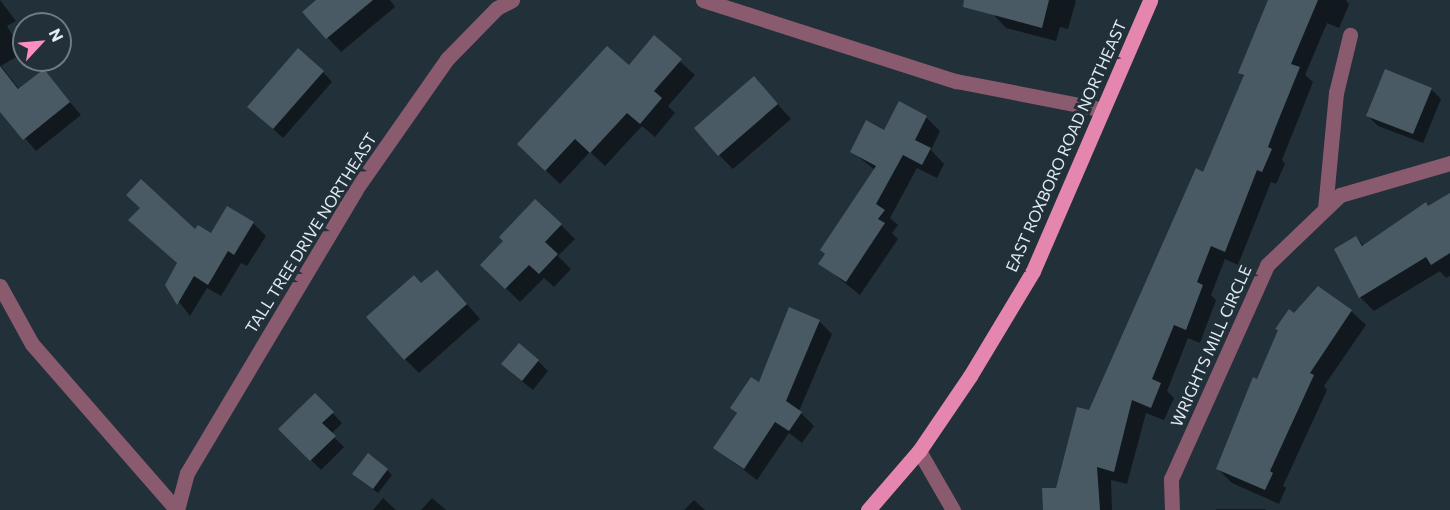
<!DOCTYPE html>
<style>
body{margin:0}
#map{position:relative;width:1450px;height:510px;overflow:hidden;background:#213039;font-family:Commissioner,sans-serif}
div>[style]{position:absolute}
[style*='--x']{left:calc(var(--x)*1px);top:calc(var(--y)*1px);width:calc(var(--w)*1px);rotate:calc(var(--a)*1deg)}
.shadow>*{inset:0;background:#0007}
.building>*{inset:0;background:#4a5a64}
.minor>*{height:15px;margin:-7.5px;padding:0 7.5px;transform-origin:7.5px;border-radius:7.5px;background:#8a5b6e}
.major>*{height:15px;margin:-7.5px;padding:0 7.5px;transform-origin:7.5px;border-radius:7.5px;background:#e486ad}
span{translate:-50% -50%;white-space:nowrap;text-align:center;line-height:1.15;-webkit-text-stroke:6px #213039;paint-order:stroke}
.street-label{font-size:16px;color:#e1ebf0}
.north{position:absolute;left:12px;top:12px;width:60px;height:60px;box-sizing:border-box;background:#213039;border:2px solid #6e7b82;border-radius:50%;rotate:64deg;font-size:16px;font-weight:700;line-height:24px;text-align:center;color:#e1ebf0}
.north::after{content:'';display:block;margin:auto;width:21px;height:27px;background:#fe8ebd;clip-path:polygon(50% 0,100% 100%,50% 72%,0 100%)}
</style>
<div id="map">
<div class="shadow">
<div style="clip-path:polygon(0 0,16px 21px,7px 26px,23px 53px,1px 66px,20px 90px,43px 71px,81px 115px,36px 151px,0 109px)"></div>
<div style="clip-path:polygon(317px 0,390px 0,395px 7px,341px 52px,304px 12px)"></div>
<div style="clip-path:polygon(995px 0,1074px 0,1076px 1px,1068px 29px,1060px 27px,1056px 41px,1006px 28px,992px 13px)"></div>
<div style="clip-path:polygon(1270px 0,1346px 0,1349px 5px,1339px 28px,1327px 23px,1305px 75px,1313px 82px,1282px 160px,1285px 164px,1276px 184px,1271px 182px,1238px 265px,1225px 259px,1211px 295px,1216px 300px,1200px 343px,1188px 338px,1167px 391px,1174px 398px,1164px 420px,1146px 413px,1127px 484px,1111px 480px,1112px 510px,1045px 510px,1204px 174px,1245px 78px,1240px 72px)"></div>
<div style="clip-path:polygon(654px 38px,695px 75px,668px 106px,675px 113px,655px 137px,642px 126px,605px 166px,590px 152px,560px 184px,533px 158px,629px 67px)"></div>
<div style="clip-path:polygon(323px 72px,332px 82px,283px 138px,259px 116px)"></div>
<div style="clip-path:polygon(754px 78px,791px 119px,733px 169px,719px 155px)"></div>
<div style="clip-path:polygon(1431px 89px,1441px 99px,1423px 143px,1378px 126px,1368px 116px)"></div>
<div style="clip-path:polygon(926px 117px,940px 131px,931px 150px,944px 164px,937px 178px,917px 168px,890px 218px,898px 225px,892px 233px,898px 239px,860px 295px,820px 263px,875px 170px,851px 151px,885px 132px)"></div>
<div style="clip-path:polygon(1450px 196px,1450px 276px,1446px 278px,1440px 271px,1374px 311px,1360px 297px,1356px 237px,1364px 246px)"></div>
<div style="clip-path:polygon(130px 220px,211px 235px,253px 223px,266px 236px,247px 266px,241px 263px,221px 296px,207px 288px,190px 316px,166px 285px,178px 264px)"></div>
<div style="clip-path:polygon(561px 225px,575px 239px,558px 256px,571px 269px,554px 287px,544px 278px,520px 302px,482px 265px)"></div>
<div style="clip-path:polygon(422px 285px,451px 286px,480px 319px,419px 373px,405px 359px)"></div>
<div style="clip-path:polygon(1351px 311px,1366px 325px,1324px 386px,1327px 390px,1283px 486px,1286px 488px,1279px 504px,1232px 483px,1218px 469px,1258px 381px,1295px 315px)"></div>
<div style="clip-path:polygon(819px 321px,832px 334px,799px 411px,814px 426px,802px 443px,789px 433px,757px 480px,715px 448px,738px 415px,732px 408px)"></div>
<div style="clip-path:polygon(538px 361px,548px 371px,533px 390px,513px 374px)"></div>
<div style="clip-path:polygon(315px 395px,342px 423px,331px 434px,344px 447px,321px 470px,280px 429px)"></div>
<div style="clip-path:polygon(387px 470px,392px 475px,378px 493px,359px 479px)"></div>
<div style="clip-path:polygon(383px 498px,396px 510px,373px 510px)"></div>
<div style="clip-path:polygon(432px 498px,446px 510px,421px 510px)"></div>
<div style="clip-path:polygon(694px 500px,705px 510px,684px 510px)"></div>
<div style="clip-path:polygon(1216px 509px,1265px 509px,1266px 510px,1216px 510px)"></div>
</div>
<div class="building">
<div style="clip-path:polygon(316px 0,373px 0,326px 39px,302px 12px)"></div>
<div style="clip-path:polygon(964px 0,1049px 0,1042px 28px,963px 7px)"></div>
<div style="clip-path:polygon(1268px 0,1318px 0,1291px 64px,1300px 67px,1276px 126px,1268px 147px,1272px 149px,1262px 172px,1257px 170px,1225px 252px,1211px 246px,1197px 282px,1203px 285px,1186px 330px,1174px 325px,1152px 379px,1161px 383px,1151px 408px,1132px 400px,1114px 472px,1097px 467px,1100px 510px,1043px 510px,1042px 488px,1056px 488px,1077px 407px,1089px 410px,1196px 168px,1203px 172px,1244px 75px,1238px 73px)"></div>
<div style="clip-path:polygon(654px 35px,682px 59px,654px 91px,662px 98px,640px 124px,627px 113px,590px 153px,575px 139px,545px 171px,517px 144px,607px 46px,629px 65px)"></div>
<div style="clip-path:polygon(298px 48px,324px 71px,273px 129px,247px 107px)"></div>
<div style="clip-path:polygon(0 66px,18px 89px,44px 69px,70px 102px,23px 140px,0 112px)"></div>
<div style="clip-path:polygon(1385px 69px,1432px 88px,1413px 134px,1366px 116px)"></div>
<div style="clip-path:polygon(754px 76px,778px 104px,718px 156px,694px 128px)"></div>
<div style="clip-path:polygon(899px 101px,927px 116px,915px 140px,931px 148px,922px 165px,903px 155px,876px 204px,885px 210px,878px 219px,885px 223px,846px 282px,818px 264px,825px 254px,820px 250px,876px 166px,850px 152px,866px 120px,884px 130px)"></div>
<div style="clip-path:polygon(141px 179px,195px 229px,198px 225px,211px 233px,227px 206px,254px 222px,234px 255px,228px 251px,208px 285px,194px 276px,177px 305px,165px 285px,177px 263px,128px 220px,140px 208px,126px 195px)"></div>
<div style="clip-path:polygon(1450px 193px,1450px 253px,1431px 265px,1426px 257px,1359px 298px,1334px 249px,1356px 236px,1362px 246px,1426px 202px,1428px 206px)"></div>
<div style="clip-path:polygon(535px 199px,562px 224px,545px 242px,558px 254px,539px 274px,529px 265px,505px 289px,480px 265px,503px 241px,499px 237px)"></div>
<div style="clip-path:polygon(437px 270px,467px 304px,404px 360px,366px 317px,414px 275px,421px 283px)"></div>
<div style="clip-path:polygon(1318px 286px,1352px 310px,1310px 373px,1314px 375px,1270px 471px,1273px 473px,1265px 490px,1216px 469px,1253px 377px,1257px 379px,1278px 330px,1275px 329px,1289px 309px,1294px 313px)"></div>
<div style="clip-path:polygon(789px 307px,820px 320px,786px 401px,802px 412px,789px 431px,775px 422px,744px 469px,713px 448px,737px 413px,730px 408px,751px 377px,759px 382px)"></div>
<div style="clip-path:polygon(519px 343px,539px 360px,522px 381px,501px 364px)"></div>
<div style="clip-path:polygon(315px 393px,334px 412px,322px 423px,336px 436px,310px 461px,278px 429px)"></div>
<div style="clip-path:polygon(368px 453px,388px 469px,373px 489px,352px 474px)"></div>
</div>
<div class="minor">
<div style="--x:703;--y:0;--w:266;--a:17.8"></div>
<div style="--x:956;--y:81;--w:147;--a:11"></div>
<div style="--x:1325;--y:209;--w:117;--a:-84.6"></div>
<div style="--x:1336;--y:93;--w:60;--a:-76.4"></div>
<div style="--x:0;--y:286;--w:66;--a:61.1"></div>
<div style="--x:32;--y:344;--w:220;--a:48.9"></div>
<div style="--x:919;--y:451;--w:68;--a:60"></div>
<div style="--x:177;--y:510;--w:38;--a:-75"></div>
<div style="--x:187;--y:473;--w:330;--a:-59.2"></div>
<div style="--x:356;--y:189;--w:159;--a:-55"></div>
<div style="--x:447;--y:59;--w:71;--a:-45.6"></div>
<div style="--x:497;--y:8;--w:17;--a:-28"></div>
<div style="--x:1172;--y:510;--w:31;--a:-92"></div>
<div style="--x:1171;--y:479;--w:235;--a:-65.8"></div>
<div style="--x:1267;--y:265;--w:101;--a:-43.8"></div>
<div style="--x:1340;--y:195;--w:115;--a:-16.2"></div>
</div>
<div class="major">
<div style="--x:868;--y:510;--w:78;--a:-49.2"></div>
<div style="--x:919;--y:451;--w:91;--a:-55.8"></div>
<div style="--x:970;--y:376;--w:122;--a:-59"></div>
<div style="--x:1033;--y:271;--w:295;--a:-66.6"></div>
</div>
<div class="street-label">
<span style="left:1066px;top:146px;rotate:-66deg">EAST ROXBORO ROAD NORTHEAST</span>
<span style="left:311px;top:233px;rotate:-58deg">TALL TREE DRIVE NORTHEAST</span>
<span style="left:1211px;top:346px;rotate:-66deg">WRIGHTS MILL CIRCLE</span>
</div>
<div class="north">N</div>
</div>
